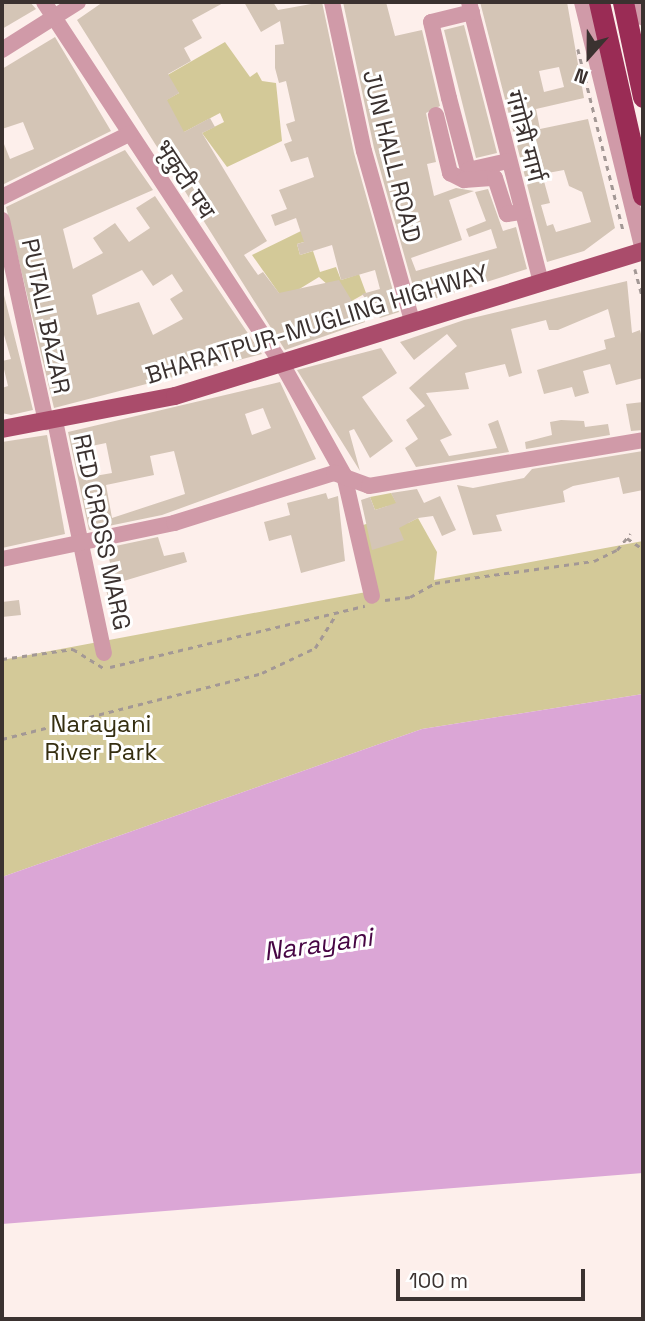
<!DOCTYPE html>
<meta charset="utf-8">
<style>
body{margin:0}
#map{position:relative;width:645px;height:1321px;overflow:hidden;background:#fdefeb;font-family:"Space Grotesk","Noto Sans Devanagari",sans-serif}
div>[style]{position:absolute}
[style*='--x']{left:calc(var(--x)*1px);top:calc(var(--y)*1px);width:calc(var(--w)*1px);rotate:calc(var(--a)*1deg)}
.green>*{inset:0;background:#d3c998}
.water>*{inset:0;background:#dba6d6}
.building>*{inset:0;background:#d4c5b6}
.path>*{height:2.5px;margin-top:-1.25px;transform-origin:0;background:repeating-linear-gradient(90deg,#a39895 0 5px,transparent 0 10px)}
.minor>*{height:16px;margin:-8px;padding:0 8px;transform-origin:8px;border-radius:8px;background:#d09aa8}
.major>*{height:18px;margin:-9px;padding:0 9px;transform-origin:9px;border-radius:9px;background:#aa4c6b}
.highway>*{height:21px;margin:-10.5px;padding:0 10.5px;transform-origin:10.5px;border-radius:10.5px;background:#9a2c55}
span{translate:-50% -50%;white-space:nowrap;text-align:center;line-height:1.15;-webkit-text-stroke:6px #fff;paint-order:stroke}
.street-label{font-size:24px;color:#3b3230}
.park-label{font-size:24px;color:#352e10}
.water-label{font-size:26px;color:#470644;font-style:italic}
.frame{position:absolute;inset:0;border:4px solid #3b3230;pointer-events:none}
.north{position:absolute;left:554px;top:21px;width:70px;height:70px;-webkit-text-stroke:5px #fff;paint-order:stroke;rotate:201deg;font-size:19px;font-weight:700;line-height:28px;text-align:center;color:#3b3230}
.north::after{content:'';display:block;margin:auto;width:24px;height:32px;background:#3b3230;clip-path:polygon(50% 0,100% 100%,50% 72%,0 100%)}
.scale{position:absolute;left:396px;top:1269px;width:189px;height:32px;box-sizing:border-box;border:4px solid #3b3230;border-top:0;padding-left:9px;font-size:21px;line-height:24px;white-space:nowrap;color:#3b3230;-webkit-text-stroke:5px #fff;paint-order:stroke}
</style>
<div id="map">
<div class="green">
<div style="clip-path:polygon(225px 42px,250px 77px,257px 72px,262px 81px,276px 83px,282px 141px,227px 167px,202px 133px,224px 122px,220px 113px,169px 140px,166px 100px,179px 93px,164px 77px)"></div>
<div style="clip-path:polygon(301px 231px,327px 235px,297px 244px,300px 255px,313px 251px,320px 272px,336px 267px,341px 280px,359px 274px,366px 293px,348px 303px,319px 277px,283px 299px,252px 255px)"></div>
<div style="clip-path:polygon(391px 493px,408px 523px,418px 518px,437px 552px,434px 580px,643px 541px,643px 694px,422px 729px,2px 877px,2px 660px,377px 590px,360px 526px,391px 516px,388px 506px,375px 510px,370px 497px)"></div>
</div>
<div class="water">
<div style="clip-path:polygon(643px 694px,643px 1173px,2px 1224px,2px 877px,422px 729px)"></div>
</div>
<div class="building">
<div style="clip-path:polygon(2px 2px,30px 2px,36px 9px,2px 29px)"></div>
<div style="clip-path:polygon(103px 2px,225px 2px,192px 20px,202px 38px,184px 48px,191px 61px,168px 74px,179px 93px,167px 100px,184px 132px,210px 118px,215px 127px,202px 133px,267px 241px,244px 255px,258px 275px,263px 272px,279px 293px,339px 280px,365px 322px,285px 350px,77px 20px)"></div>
<div style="clip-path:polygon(244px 2px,273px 2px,278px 10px,322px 2px,354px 153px,399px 312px,380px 318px,362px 294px,380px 289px,375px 270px,341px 280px,332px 245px,300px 255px,297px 244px,304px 242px,296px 218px,275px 226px,271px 215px,287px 209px,279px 190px,314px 177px,308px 157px,291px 162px,284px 144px,292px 141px,286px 124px,295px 121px,286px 81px,279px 83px,275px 68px,275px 45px,284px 44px,280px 21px,261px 32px)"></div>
<div style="clip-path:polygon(343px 2px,386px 2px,395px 36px,422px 30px,440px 106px,426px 113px,436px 162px,427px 164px,434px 196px,456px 188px,474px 191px,449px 200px,462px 240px,411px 258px,416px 271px,497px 248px,491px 229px,469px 237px,466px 229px,486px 221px,475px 192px,488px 189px,503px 231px,516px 227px,527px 269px,418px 304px,374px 148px)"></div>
<div style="clip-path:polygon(evenodd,480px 2px,567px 2px,584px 98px,536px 109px,540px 129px,588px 119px,615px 228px,584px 251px,547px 262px,480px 2px,559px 67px,564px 87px,544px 92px,539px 71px,559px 67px,480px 2px,564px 170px,569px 186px,582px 192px,591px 222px,556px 232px,553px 224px,547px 226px,541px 205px,550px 203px,542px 174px,564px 170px)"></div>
<div style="clip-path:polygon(464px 25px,497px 153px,476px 158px,444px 30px)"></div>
<div style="clip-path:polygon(55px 37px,111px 131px,2px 185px,2px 139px,10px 159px,34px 149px,23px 122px,2px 129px,2px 69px)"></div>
<div style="clip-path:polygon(evenodd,125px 150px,153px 190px,63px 229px,73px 269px,103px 253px,93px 238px,115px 223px,129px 242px,150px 228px,136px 208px,155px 196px,262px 354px,54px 408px,6px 207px,125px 150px,142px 270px,153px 286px,172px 274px,183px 291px,170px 299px,183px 319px,153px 335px,139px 302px,97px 315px,92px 295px,142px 270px)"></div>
<div style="clip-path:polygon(627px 281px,632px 333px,640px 330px,643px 342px,643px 378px,616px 385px,610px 364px,583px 371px,589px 393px,575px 397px,572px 387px,544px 394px,537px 370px,606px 349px,604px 340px,615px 337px,608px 309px,558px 330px,549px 330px,546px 320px,511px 329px,522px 373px,509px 377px,505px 364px,465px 373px,469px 389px,426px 393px,452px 435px,440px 440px,449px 456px,497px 448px,488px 424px,498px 420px,509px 452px,416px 467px,405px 448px,418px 439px,406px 420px,425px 406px,409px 388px,457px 346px,447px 334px,414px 360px,400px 342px,464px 320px)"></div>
<div style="clip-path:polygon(2px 287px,33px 410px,11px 415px,2px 413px,2px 388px,8px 386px,2px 361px,11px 359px,2px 328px)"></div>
<div style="clip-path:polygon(381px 348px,397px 373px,362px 397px,393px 441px,370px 458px,354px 429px,349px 431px,360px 471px,297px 370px)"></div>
<div style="clip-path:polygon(evenodd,280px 382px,316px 459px,162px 515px,89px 530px,68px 432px,280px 382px,263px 408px,271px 428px,252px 435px,245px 414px,263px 408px,280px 382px,106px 443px,112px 473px,89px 477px,82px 448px,106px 443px,280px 382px,174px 451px,185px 494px,112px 518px,106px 485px,154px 475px,150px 456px,174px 451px)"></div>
<div style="clip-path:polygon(643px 402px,643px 430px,631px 431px,626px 404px)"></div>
<div style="clip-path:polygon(561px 420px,584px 421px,585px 427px,608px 424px,610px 435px,526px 449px,525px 442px,552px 435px,550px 422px)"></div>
<div style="clip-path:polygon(47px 435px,65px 534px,2px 548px,2px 442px)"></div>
<div style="clip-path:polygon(643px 451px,643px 490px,623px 494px,619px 477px,573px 486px,563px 491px,565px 502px,496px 515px,502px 531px,473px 535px,457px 485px,473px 488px,524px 478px,532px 469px)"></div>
<div style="clip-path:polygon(417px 489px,424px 503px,440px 496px,456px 530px,442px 536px,433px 516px,418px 518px,399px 528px,404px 540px,372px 550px,361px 500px,370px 497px,375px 510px,396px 503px,391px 493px)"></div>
<div style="clip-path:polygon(326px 493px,328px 499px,338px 496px,345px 561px,301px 573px,291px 535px,269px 541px,264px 522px,290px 515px,287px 503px)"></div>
<div style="clip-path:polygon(158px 537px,164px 556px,184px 552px,187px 562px,117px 583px,124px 608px,113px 612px,104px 584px,115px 581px,106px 548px)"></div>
<div style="clip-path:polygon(19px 600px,21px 615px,2px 617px,2px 602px)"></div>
</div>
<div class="path">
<div style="--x:578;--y:49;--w:186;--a:76"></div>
<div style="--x:635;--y:269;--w:31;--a:75"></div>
<div style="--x:627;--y:538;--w:19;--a:35"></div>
<div style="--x:385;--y:600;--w:25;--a:-7"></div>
<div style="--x:410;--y:597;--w:29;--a:-29"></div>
<div style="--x:435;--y:583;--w:161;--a:-7.9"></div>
<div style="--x:594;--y:561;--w:25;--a:-26"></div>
<div style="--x:617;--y:550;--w:21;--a:-51"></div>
<div style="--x:2;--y:659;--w:72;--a:-8"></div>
<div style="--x:73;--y:649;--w:36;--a:32"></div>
<div style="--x:110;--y:667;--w:262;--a:-13.5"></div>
<div style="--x:2;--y:739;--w:268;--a:-14.2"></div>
<div style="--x:262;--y:673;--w:59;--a:-25.3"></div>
<div style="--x:315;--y:648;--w:38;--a:-58"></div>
</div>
<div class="minor">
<div style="--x:44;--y:2;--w:433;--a:56.7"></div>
<div style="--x:282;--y:364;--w:127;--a:60.8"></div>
<div style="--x:344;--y:475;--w:124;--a:77"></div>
<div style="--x:332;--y:2;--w:152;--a:77.9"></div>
<div style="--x:364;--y:151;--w:177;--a:74.2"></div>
<div style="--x:469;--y:2;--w:289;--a:75.6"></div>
<div style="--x:582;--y:2;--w:256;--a:76.2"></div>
<div style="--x:640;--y:2;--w:16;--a:79"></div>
<div style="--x:472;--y:12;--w:42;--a:166.3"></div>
<div style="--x:431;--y:22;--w:78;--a:76.7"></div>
<div style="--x:449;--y:98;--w:74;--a:75.2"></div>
<div style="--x:468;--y:170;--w:41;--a:-12.7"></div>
<div style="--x:2;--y:50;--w:90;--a:-32.3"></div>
<div style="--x:436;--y:115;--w:60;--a:76.4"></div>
<div style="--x:450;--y:173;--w:16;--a:27"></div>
<div style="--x:464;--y:180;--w:31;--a:-4"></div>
<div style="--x:495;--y:178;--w:38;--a:72"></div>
<div style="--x:507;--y:214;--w:15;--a:-8"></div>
<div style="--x:2;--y:197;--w:142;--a:-26.4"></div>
<div style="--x:2;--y:220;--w:207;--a:77.7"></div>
<div style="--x:55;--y:421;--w:237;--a:78.1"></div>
<div style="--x:2;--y:559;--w:176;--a:-11.8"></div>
<div style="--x:174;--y:523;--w:168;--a:-17.4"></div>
<div style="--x:334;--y:473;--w:37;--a:20"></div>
<div style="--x:369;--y:486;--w:278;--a:-9.5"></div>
</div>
<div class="major">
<div style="--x:2;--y:429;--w:176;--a:-10.8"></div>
<div style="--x:175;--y:396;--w:490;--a:-17.2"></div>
</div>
<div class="highway">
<div style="--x:599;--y:2;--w:198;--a:77.2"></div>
<div style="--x:623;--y:2;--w:97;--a:78.1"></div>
</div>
<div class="street-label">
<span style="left:525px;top:136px;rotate:75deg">गंगोत्री मार्ग</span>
<span style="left:392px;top:156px;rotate:76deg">JUN HALL ROAD</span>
<span style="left:185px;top:179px;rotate:57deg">भृकुटी पथ</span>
<span style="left:46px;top:316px;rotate:78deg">PUTALI BAZAR</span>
<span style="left:317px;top:324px;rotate:-17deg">BHARATPUR-MUGLING HIGHWAY</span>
<span style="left:102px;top:532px;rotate:78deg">RED CROSS MARG</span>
</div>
<div class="park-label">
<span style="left:101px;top:738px">Narayani<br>River Park</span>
</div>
<div class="water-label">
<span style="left:318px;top:945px;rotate:-8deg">Narayani</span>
</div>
<div class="frame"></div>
<div class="north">N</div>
<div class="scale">100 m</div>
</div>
